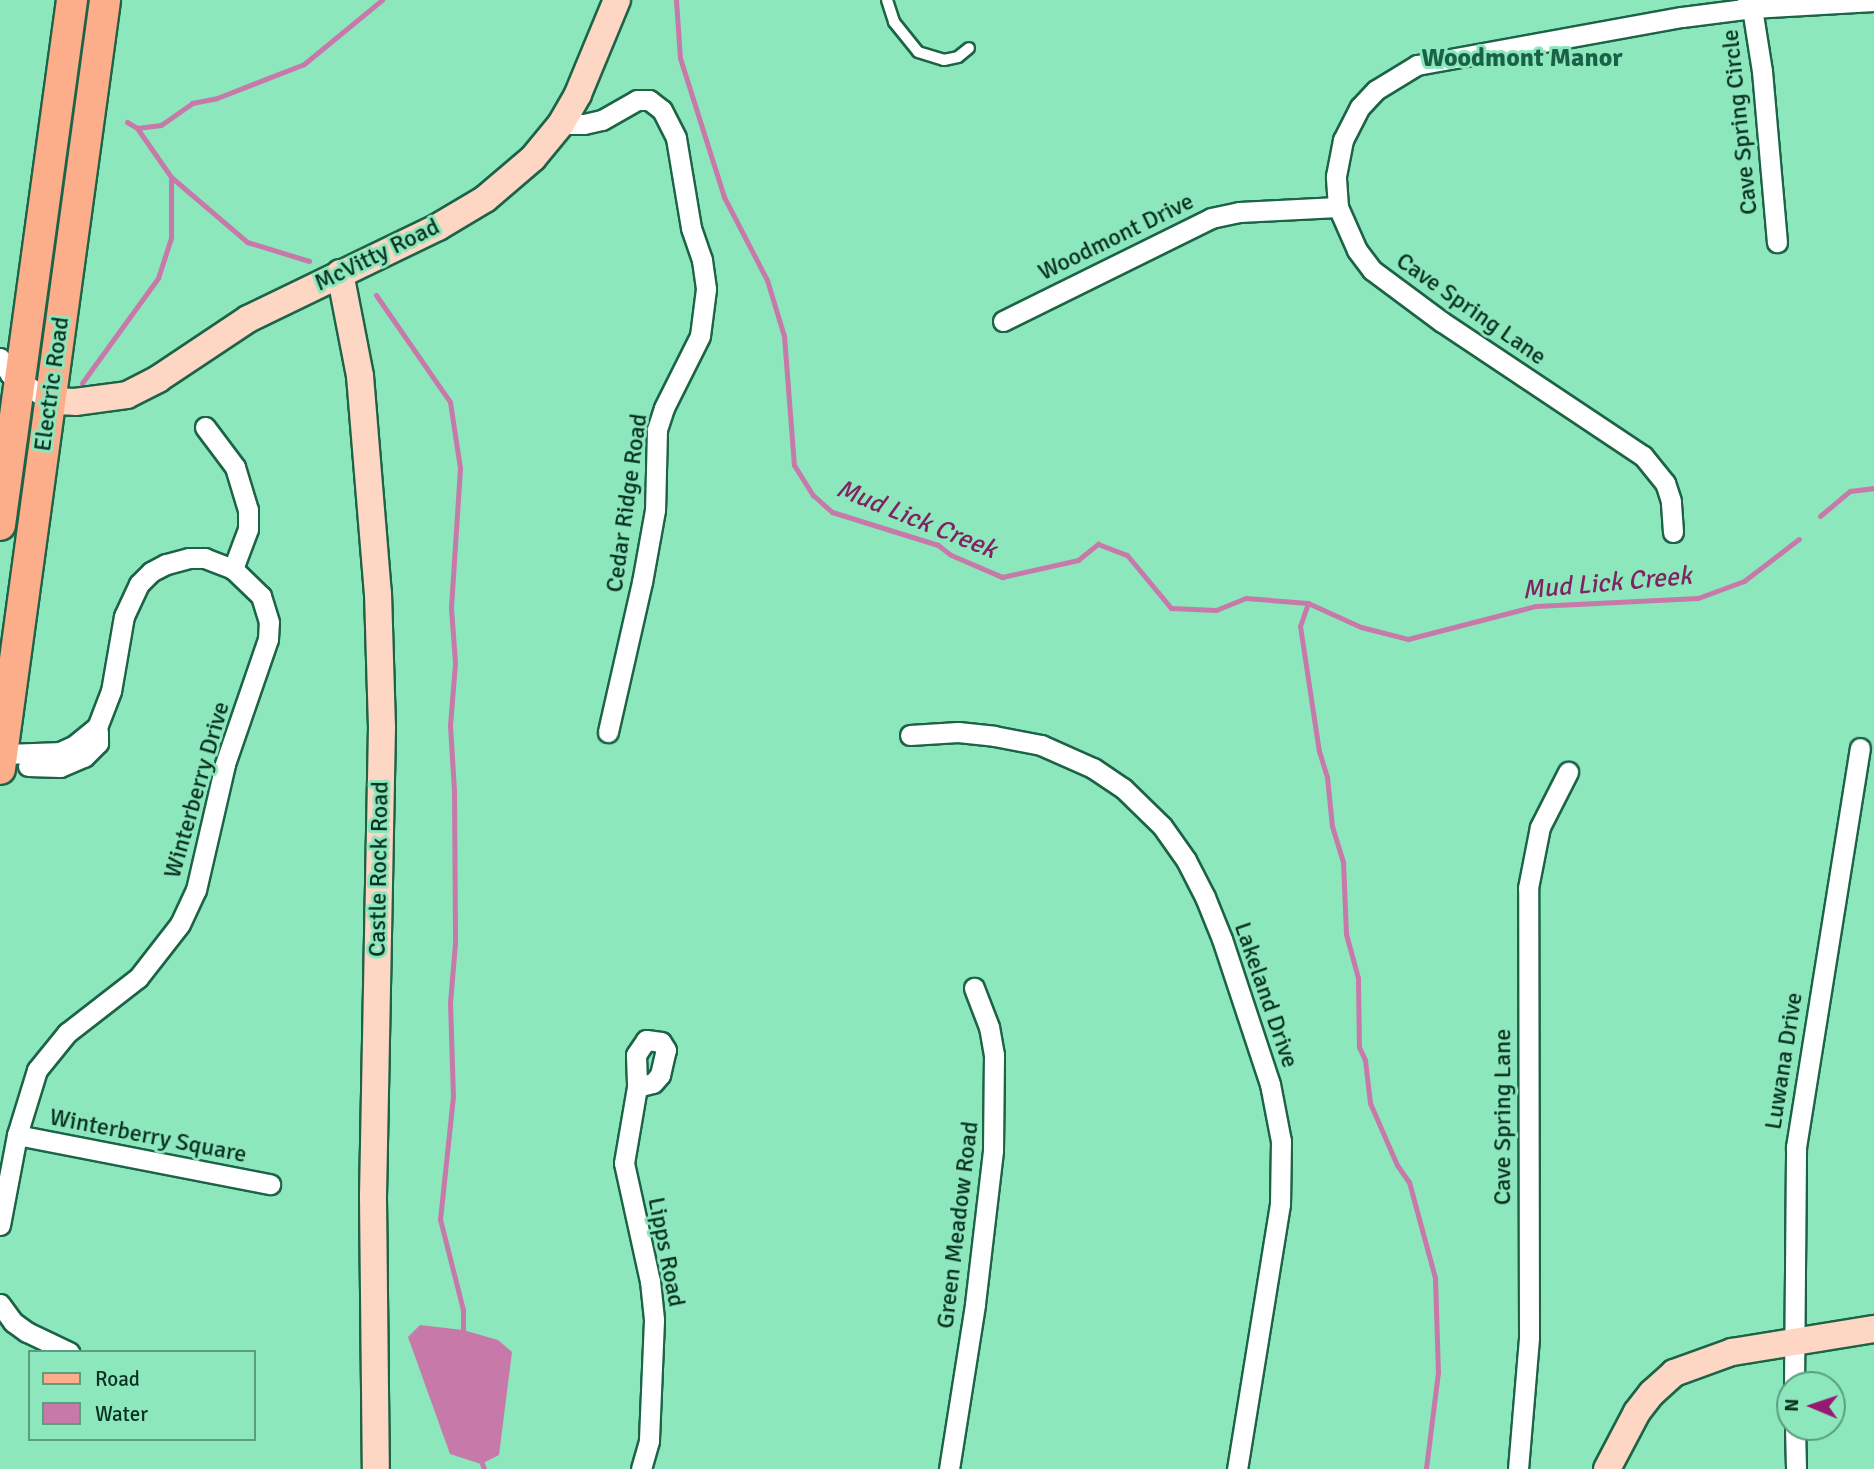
<!DOCTYPE html>
<style>
body{margin:0}
#map{position:relative;width:1874px;height:1469px;overflow:hidden;background:#8de7bd;font-family:Signika,sans-serif}
div>[style]{position:absolute}
[style*='--x']{left:calc(var(--x)*1px);top:calc(var(--y)*1px);width:calc(var(--w)*1px);rotate:calc(var(--a)*1deg)}
.water>*{inset:0;background:#c779a9}
.stream>*{height:5px;margin:-2.5px;padding:0 2.5px;transform-origin:2.5px;border-radius:2.5px;background:#c779a9}
.roads{filter:drop-shadow(2px 0 #1c6347) drop-shadow(-2px 0 #1c6347) drop-shadow(0 2px #1c6347) drop-shadow(0 -2px #1c6347)}
.lane>*{height:10px;margin:-5px;padding:0 5px;transform-origin:5px;border-radius:5px;background:#fff}
.street>*{height:19px;margin:-9.5px;padding:0 9.5px;transform-origin:9.5px;border-radius:9.5px;background:#fff}
.secondary>*{height:26px;margin:-13px;padding:0 13px;transform-origin:13px;border-radius:13px;background:#fed6c4}
.primary>*{height:30px;margin:-15px;padding:0 15px;transform-origin:15px;border-radius:15px;background:#fcad89}
span{translate:-50% -50%;white-space:nowrap;text-align:center;line-height:1.15;-webkit-text-stroke:6px #8de7bd;paint-order:stroke}
.street-label{font-size:24px;color:#093121}
.neighbourhood-label{font-size:26px;color:#1a6247;font-weight:700}
.water-label{font-size:26px;color:#802363;font-style:italic}
.legend{position:absolute;left:28px;top:1350px;width:228px;height:91px;box-sizing:border-box;background:#8de7bd;border:2px solid #589e7f;margin:0;padding:9px 12px;list-style:none;font-size:21px;color:#093121}
.legend li{display:flex;align-items:center;gap:14px;height:35px}
.legend b{width:35px;border:2px solid #589e7f}
.north{position:absolute;left:1776px;top:1371px;width:70px;height:70px;box-sizing:border-box;background:#8de7bd;border:2px solid #589e7f;border-radius:50%;rotate:272deg;font-size:19px;font-weight:700;line-height:28px;text-align:center;color:#093121}
.north::after{content:'';display:block;margin:auto;width:24px;height:32px;background:#961972;clip-path:polygon(50% 0,100% 100%,50% 72%,0 100%)}
</style>
<div id="map">
<div class="water">
<div style="clip-path:polygon(420px 1325px,463px 1330px,498px 1340px,512px 1352px,499px 1455px,481px 1464px,450px 1454px,408px 1337px)"></div>
</div>
<div class="stream">
<div style="--x:676;--y:0;--w:58;--a:86.1"></div>
<div style="--x:680;--y:58;--w:146;--a:72.4"></div>
<div style="--x:724;--y:197;--w:93;--a:62.6"></div>
<div style="--x:767;--y:280;--w:59;--a:73.1"></div>
<div style="--x:784;--y:336;--w:129;--a:85.6"></div>
<div style="--x:794;--y:465;--w:36;--a:58"></div>
<div style="--x:813;--y:495;--w:25;--a:42"></div>
<div style="--x:832;--y:512;--w:111;--a:17.3"></div>
<div style="--x:938;--y:545;--w:16;--a:38"></div>
<div style="--x:951;--y:555;--w:56;--a:23.3"></div>
<div style="--x:1002;--y:577;--w:78;--a:-12.6"></div>
<div style="--x:1078;--y:560;--w:26;--a:-39"></div>
<div style="--x:1098;--y:544;--w:31;--a:21"></div>
<div style="--x:1127;--y:555;--w:69;--a:50.3"></div>
<div style="--x:1171;--y:608;--w:45;--a:2.5"></div>
<div style="--x:1216;--y:610;--w:32;--a:-22"></div>
<div style="--x:1246;--y:598;--w:62;--a:4.6"></div>
<div style="--x:1308;--y:603;--w:58;--a:24.4"></div>
<div style="--x:1361;--y:627;--w:49;--a:14.3"></div>
<div style="--x:1408;--y:639;--w:132;--a:-14.5"></div>
<div style="--x:1536;--y:606;--w:162;--a:-2.8"></div>
<div style="--x:1698;--y:598;--w:49;--a:-20.3"></div>
<div style="--x:1744;--y:581;--w:69;--a:-37.4"></div>
<div style="--x:127;--y:122;--w:12;--a:31"></div>
<div style="--x:137;--y:128;--w:24;--a:-7"></div>
<div style="--x:161;--y:125;--w:38;--a:-35"></div>
<div style="--x:192;--y:103;--w:25;--a:-11"></div>
<div style="--x:217;--y:98;--w:93;--a:-21.3"></div>
<div style="--x:304;--y:64;--w:101;--a:-39.4"></div>
<div style="--x:137;--y:128;--w:60;--a:55.2"></div>
<div style="--x:171;--y:177;--w:100;--a:40.5"></div>
<div style="--x:247;--y:242;--w:65;--a:17"></div>
<div style="--x:376;--y:295;--w:130;--a:55.3"></div>
<div style="--x:450;--y:402;--w:67;--a:81.4"></div>
<div style="--x:460;--y:468;--w:140;--a:93.7"></div>
<div style="--x:451;--y:608;--w:55;--a:85.8"></div>
<div style="--x:455;--y:663;--w:62;--a:94.6"></div>
<div style="--x:450;--y:725;--w:65;--a:86.5"></div>
<div style="--x:454;--y:790;--w:153;--a:89.6"></div>
<div style="--x:455;--y:943;--w:59;--a:94.8"></div>
<div style="--x:450;--y:1002;--w:94;--a:88.2"></div>
<div style="--x:453;--y:1096;--w:124;--a:96"></div>
<div style="--x:440;--y:1219;--w:94;--a:75.8"></div>
<div style="--x:463;--y:1310;--w:24;--a:90"></div>
<div style="--x:82;--y:383;--w:130;--a:-54.1"></div>
<div style="--x:158;--y:278;--w:42;--a:-72"></div>
<div style="--x:171;--y:238;--w:61;--a:-90"></div>
<div style="--x:1820;--y:516;--w:39;--a:-40"></div>
<div style="--x:1850;--y:491;--w:24;--a:-7"></div>
<div style="--x:1308;--y:603;--w:24;--a:109"></div>
<div style="--x:1300;--y:626;--w:126;--a:81.4"></div>
<div style="--x:1319;--y:751;--w:27;--a:73"></div>
<div style="--x:1327;--y:777;--w:49;--a:84.2"></div>
<div style="--x:1332;--y:826;--w:38;--a:73"></div>
<div style="--x:1343;--y:862;--w:72;--a:87.6"></div>
<div style="--x:1346;--y:934;--w:46;--a:74.7"></div>
<div style="--x:1358;--y:978;--w:69;--a:89.2"></div>
<div style="--x:1359;--y:1047;--w:14;--a:65"></div>
<div style="--x:1365;--y:1060;--w:43;--a:83.4"></div>
<div style="--x:1370;--y:1103;--w:68;--a:66.5"></div>
<div style="--x:1397;--y:1165;--w:21;--a:55"></div>
<div style="--x:1409;--y:1182;--w:99;--a:74.8"></div>
<div style="--x:1435;--y:1278;--w:94;--a:88.2"></div>
<div style="--x:1438;--y:1372;--w:98;--a:97.1"></div>
<div style="--x:480;--y:1458;--w:12;--a:70"></div>
</div>
<div class="roads">
<div class="lane">
<div style="--x:887;--y:0;--w:23;--a:72"></div>
<div style="--x:894;--y:22;--w:38;--a:51"></div>
<div style="--x:918;--y:52;--w:27;--a:17"></div>
<div style="--x:944;--y:60;--w:14;--a:-12"></div>
<div style="--x:958;--y:57;--w:14;--a:-39"></div>
</div>
<div class="street">
<div style="--x:1747;--y:0;--w:9;--a:58"></div>
<div style="--x:1752;--y:8;--w:64;--a:81"></div>
<div style="--x:1762;--y:71;--w:172;--a:85"></div>
<div style="--x:561;--y:124;--w:23;--a:0"></div>
<div style="--x:584;--y:124;--w:18;--a:-13"></div>
<div style="--x:602;--y:120;--w:40;--a:-29.7"></div>
<div style="--x:637;--y:100;--w:12;--a:0"></div>
<div style="--x:649;--y:100;--w:16;--a:38"></div>
<div style="--x:662;--y:110;--w:31;--a:63"></div>
<div style="--x:676;--y:138;--w:91;--a:80.5"></div>
<div style="--x:691;--y:228;--w:34;--a:71"></div>
<div style="--x:702;--y:260;--w:29;--a:82"></div>
<div style="--x:706;--y:289;--w:47;--a:97.3"></div>
<div style="--x:700;--y:336;--w:80;--a:116.6"></div>
<div style="--x:664;--y:408;--w:23;--a:108"></div>
<div style="--x:657;--y:430;--w:80;--a:91.4"></div>
<div style="--x:655;--y:510;--w:73;--a:100.2"></div>
<div style="--x:642;--y:582;--w:154;--a:102.8"></div>
<div style="--x:1003;--y:321;--w:232;--a:-26.3"></div>
<div style="--x:1211;--y:218;--w:29;--a:-12"></div>
<div style="--x:1239;--y:212;--w:99;--a:-2.9"></div>
<div style="--x:0;--y:358;--w:19;--a:58"></div>
<div style="--x:10;--y:374;--w:48;--a:34"></div>
<div style="--x:205;--y:427;--w:50;--a:53.1"></div>
<div style="--x:235;--y:467;--w:45;--a:73.2"></div>
<div style="--x:248;--y:510;--w:19;--a:90"></div>
<div style="--x:248;--y:529;--w:43;--a:110.6"></div>
<div style="--x:1673;--y:532;--w:31;--a:-94"></div>
<div style="--x:1671;--y:501;--w:19;--a:-108"></div>
<div style="--x:1665;--y:483;--w:35;--a:-129"></div>
<div style="--x:1643;--y:456;--w:242;--a:-146.3"></div>
<div style="--x:1442;--y:322;--w:87;--a:-143.4"></div>
<div style="--x:1372;--y:270;--w:25;--a:-127"></div>
<div style="--x:1357;--y:250;--w:47;--a:-113.8"></div>
<div style="--x:1338;--y:207;--w:31;--a:-94"></div>
<div style="--x:1336;--y:176;--w:37;--a:-79"></div>
<div style="--x:1343;--y:140;--w:37;--a:-63"></div>
<div style="--x:1360;--y:107;--w:23;--a:-47"></div>
<div style="--x:1376;--y:90;--w:48;--a:-31.4"></div>
<div style="--x:1417;--y:65;--w:269;--a:-10.3"></div>
<div style="--x:1682;--y:17;--w:71;--a:-7.3"></div>
<div style="--x:1752;--y:8;--w:122;--a:-3.3"></div>
<div style="--x:910;--y:735;--w:48;--a:-3.6"></div>
<div style="--x:958;--y:732;--w:36;--a:6"></div>
<div style="--x:994;--y:736;--w:48;--a:10.8"></div>
<div style="--x:1041;--y:745;--w:57;--a:23.9"></div>
<div style="--x:1093;--y:768;--w:36;--a:34"></div>
<div style="--x:1123;--y:788;--w:54;--a:44.3"></div>
<div style="--x:1162;--y:826;--w:42;--a:54.8"></div>
<div style="--x:1186;--y:860;--w:42;--a:62.8"></div>
<div style="--x:1205;--y:897;--w:45;--a:68"></div>
<div style="--x:1222;--y:939;--w:153;--a:71.7"></div>
<div style="--x:1270;--y:1084;--w:58;--a:79.1"></div>
<div style="--x:1281;--y:1141;--w:63;--a:90.9"></div>
<div style="--x:1280;--y:1204;--w:268;--a:99.2"></div>
<div style="--x:28;--y:766;--w:32;--a:2"></div>
<div style="--x:60;--y:767;--w:26;--a:-23"></div>
<div style="--x:84;--y:757;--w:20;--a:-45"></div>
<div style="--x:98;--y:743;--w:11;--a:-90"></div>
<div style="--x:637;--y:1087;--w:16;--a:-14"></div>
<div style="--x:653;--y:1083;--w:11;--a:-49"></div>
<div style="--x:660;--y:1075;--w:26;--a:-77"></div>
<div style="--x:666;--y:1050;--w:9;--a:-122"></div>
<div style="--x:661;--y:1042;--w:15;--a:-172"></div>
<div style="--x:646;--y:1040;--w:18;--a:124"></div>
<div style="--x:636;--y:1055;--w:32;--a:88"></div>
<div style="--x:637;--y:1087;--w:77;--a:99.7"></div>
<div style="--x:624;--y:1163;--w:121;--a:77.6"></div>
<div style="--x:650;--y:1281;--w:39;--a:84"></div>
<div style="--x:654;--y:1320;--w:121;--a:92.4"></div>
<div style="--x:649;--y:1441;--w:29;--a:106"></div>
<div style="--x:17;--y:1135;--w:258;--a:11"></div>
<div style="--x:0;--y:1225;--w:92;--a:-79.3"></div>
<div style="--x:17;--y:1135;--w:68;--a:-72.9"></div>
<div style="--x:37;--y:1070;--w:48;--a:-51"></div>
<div style="--x:67;--y:1033;--w:90;--a:-37.8"></div>
<div style="--x:138;--y:978;--w:68;--a:-52.1"></div>
<div style="--x:180;--y:924;--w:38;--a:-65"></div>
<div style="--x:196;--y:890;--w:129;--a:-77"></div>
<div style="--x:225;--y:764;--w:132;--a:-71"></div>
<div style="--x:268;--y:639;--w:17;--a:-87"></div>
<div style="--x:269;--y:622;--w:27;--a:-107"></div>
<div style="--x:261;--y:596;--w:39;--a:-136"></div>
<div style="--x:233;--y:569;--w:30;--a:-159"></div>
<div style="--x:205;--y:558;--w:16;--a:180"></div>
<div style="--x:189;--y:558;--w:24;--a:165"></div>
<div style="--x:166;--y:564;--w:17;--a:152"></div>
<div style="--x:151;--y:572;--w:17;--a:135"></div>
<div style="--x:139;--y:584;--w:35;--a:115"></div>
<div style="--x:124;--y:616;--w:76;--a:99.8"></div>
<div style="--x:111;--y:691;--w:39;--a:111"></div>
<div style="--x:97;--y:727;--w:28;--a:141"></div>
<div style="--x:75;--y:745;--w:17;--a:155"></div>
<div style="--x:60;--y:752;--w:58;--a:178"></div>
<div style="--x:0;--y:1304;--w:22;--a:54"></div>
<div style="--x:13;--y:1322;--w:17;--a:36"></div>
<div style="--x:27;--y:1332;--w:47;--a:25.5"></div>
<div style="--x:1794;--y:1385;--w:238;--a:-89.5"></div>
<div style="--x:1796;--y:1147;--w:404;--a:-80.9"></div>
<div style="--x:1795;--y:1427;--w:42;--a:88.6"></div>
<div style="--x:949;--y:1469;--w:167;--a:-81"></div>
<div style="--x:975;--y:1304;--w:155;--a:-83.3"></div>
<div style="--x:993;--y:1150;--w:95;--a:-89.4"></div>
<div style="--x:994;--y:1055;--w:28;--a:-100"></div>
<div style="--x:989;--y:1027;--w:42;--a:-111"></div>
<div style="--x:1518;--y:1469;--w:132;--a:-85.2"></div>
<div style="--x:1529;--y:1337;--w:449;--a:-90.1"></div>
<div style="--x:1528;--y:888;--w:62;--a:-78.9"></div>
<div style="--x:1540;--y:827;--w:62;--a:-63"></div>
</div>
<div class="secondary">
<div style="--x:340;--y:273;--w:105;--a:79"></div>
<div style="--x:360;--y:376;--w:218;--a:85.3"></div>
<div style="--x:378;--y:593;--w:134;--a:88.3"></div>
<div style="--x:382;--y:727;--w:471;--a:91.1"></div>
<div style="--x:373;--y:1198;--w:271;--a:89.4"></div>
<div style="--x:50;--y:401;--w:25;--a:2"></div>
<div style="--x:75;--y:402;--w:52;--a:-7.7"></div>
<div style="--x:127;--y:395;--w:35;--a:-27"></div>
<div style="--x:158;--y:379;--w:108;--a:-33.7"></div>
<div style="--x:248;--y:319;--w:211;--a:-25.8"></div>
<div style="--x:438;--y:227;--w:55;--a:-30.8"></div>
<div style="--x:485;--y:199;--w:63;--a:-40.5"></div>
<div style="--x:533;--y:158;--w:44;--a:-50.5"></div>
<div style="--x:561;--y:124;--w:34;--a:-60"></div>
<div style="--x:578;--y:94;--w:102;--a:-67.5"></div>
<div style="--x:1607;--y:1469;--w:64;--a:-62.2"></div>
<div style="--x:1637;--y:1412;--w:24;--a:-52"></div>
<div style="--x:1652;--y:1393;--w:30;--a:-42"></div>
<div style="--x:1674;--y:1373;--w:62;--a:-19.9"></div>
<div style="--x:1732;--y:1352;--w:144;--a:-9.2"></div>
</div>
<div class="primary">
<div style="--x:0;--y:525;--w:530;--a:-82.19"></div>
<div style="--x:0;--y:769;--w:776;--a:-82.22"></div>
</div>
</div>
<div class="street-label">
<span style="left:1740px;top:122px;rotate:-96deg">Cave Spring Circle</span>
<span style="left:1116px;top:237px;rotate:-26deg">Woodmont Drive</span>
<span style="left:377px;top:255px;rotate:-26deg">McVitty Road</span>
<span style="left:1471px;top:309px;rotate:35deg">Cave Spring Lane</span>
<span style="left:52px;top:384px;rotate:-82deg">Electric Road</span>
<span style="left:627px;top:503px;rotate:-82deg">Cedar Ridge Road</span>
<span style="left:197px;top:790px;rotate:-74deg">Winterberry Drive</span>
<span style="left:379px;top:869px;rotate:-89deg">Castle Rock Road</span>
<span style="left:1266px;top:995px;rotate:71deg">Lakeland Drive</span>
<span style="left:1784px;top:1061px;rotate:-81deg">Luwana Drive</span>
<span style="left:1503px;top:1117px;rotate:-90deg">Cave Spring Lane</span>
<span style="left:148px;top:1136px;rotate:11deg">Winterberry Square</span>
<span style="left:958px;top:1225px;rotate:-83deg">Green Meadow Road</span>
<span style="left:666px;top:1252px;rotate:79deg">Lipps Road</span>
</div>
<div class="neighbourhood-label">
<span style="left:1522px;top:59px">Woodmont Manor</span>
</div>
<div class="water-label">
<span style="left:916px;top:520px;rotate:22deg">Mud Lick Creek</span>
<span style="left:1607px;top:584px;rotate:-5deg">Mud Lick Creek</span>
</div>
<ul class="legend">
<li><b style="height:9px;background:#fcad89"></b>Road</li>
<li><b style="height:19px;background:#c779a9"></b>Water</li>
</ul>
<div class="north">N</div>
</div>
